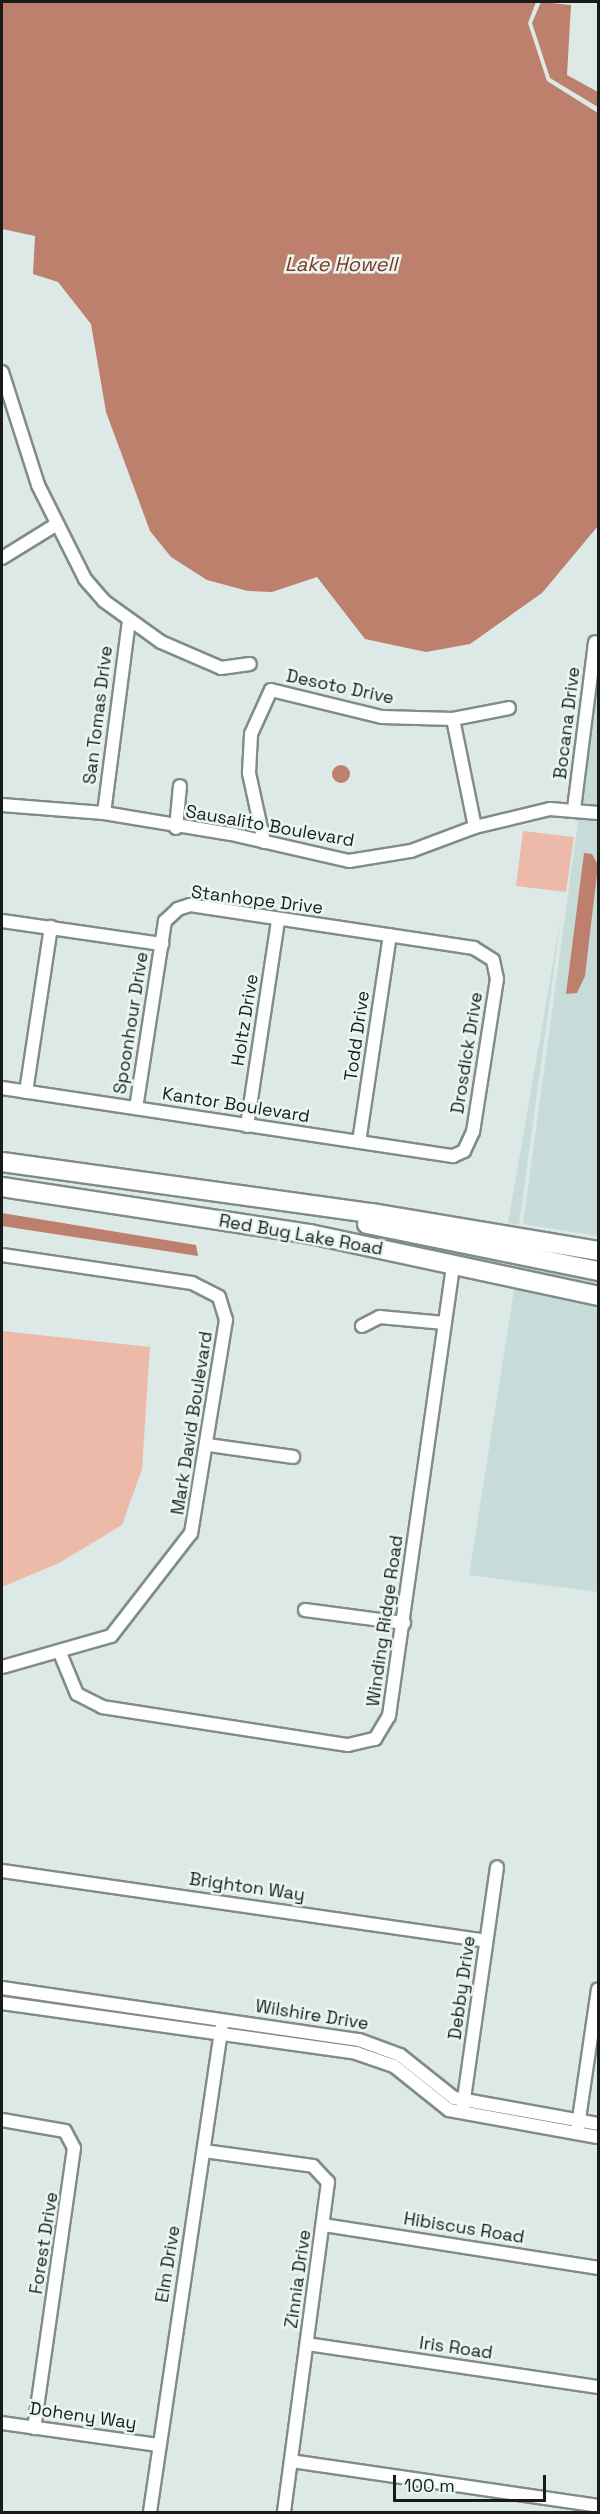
<!DOCTYPE html>
<style>
body{margin:0}
#map{position:relative;width:600px;height:2514px;overflow:hidden;background:#dce9e6;font-family:"Space Grotesk",sans-serif}
div>[style]{position:absolute}
[style*='--x']{left:calc(var(--x)*1px);top:calc(var(--y)*1px);width:calc(var(--w)*1px);rotate:calc(var(--a)*1deg)}
.built>*{inset:0;background:#c7dcd8}
.green>*{inset:0;background:#edb9a9}
.water>*{inset:0;background:#bc806d}
.round{border-radius:50%}
.roads{filter:drop-shadow(2px 0 #808c89) drop-shadow(-2px 0 #808c89) drop-shadow(0 2px #808c89) drop-shadow(0 -2px #808c89)}
.minor>*{height:12px;margin:-6px;padding:0 6px;transform-origin:6px;border-radius:6px;background:#fff}
.primary>*{height:18px;margin:-9px;padding:0 9px;transform-origin:9px;border-radius:9px;background:#fff}
span{translate:-50% -50%;white-space:nowrap;text-align:center;line-height:1.15;-webkit-text-stroke:5px #eaf6f3;paint-order:stroke}
.street-label{font-size:18px;color:#171c1b}
.water-label{font-size:20px;color:#80351d;font-style:italic}
.frame{position:absolute;inset:0;border:3px solid #171c1b;pointer-events:none}
.scale{position:absolute;left:393px;top:2475px;width:153px;height:27px;box-sizing:border-box;border:3px solid #171c1b;border-top:0;padding-left:8px;font-size:18px;line-height:21px;white-space:nowrap;color:#171c1b;-webkit-text-stroke:4px #eaf6f3;paint-order:stroke}
</style>
<div id="map">
<div class="built">
<div style="clip-path:polygon(598px 674px,598px 1236px,523px 1224px)"></div>
<div style="clip-path:polygon(562px 911px,519px 1225px,508px 1223px)"></div>
<div style="clip-path:polygon(518px 1265px,598px 1281px,598px 1290px,517px 1272px)"></div>
<div style="clip-path:polygon(515px 1284px,598px 1302px,598px 1592px,469px 1575px)"></div>
</div>
<div class="green">
<div style="clip-path:polygon(523px 831px,574px 837px,566px 892px,516px 886px)"></div>
<div style="clip-path:polygon(2px 1331px,150px 1347px,142px 1469px,122px 1525px,59px 1563px,2px 1587px)"></div>
</div>
<div class="water">
<div style="clip-path:polygon(2px 2px,536px 2px,528px 23px,547px 81px,598px 113px,598px 526px,542px 593px,470px 644px,426px 652px,365px 639px,317px 577px,272px 592px,248px 591px,207px 580px,171px 557px,150px 531px,106px 412px,91px 324px,58px 282px,33px 274px,35px 236px,2px 229px)"></div>
<div style="clip-path:polygon(541px 2px,571px 5px,567px 75px,598px 92px,598px 107px,550px 78px,532px 23px)"></div>
<div class="round" style="left:332px;top:765px;width:18px;height:18px"></div>
<div style="clip-path:polygon(584px 853px,592px 854px,598px 865px,585px 976px,577px 993px,566px 994px)"></div>
<div style="clip-path:polygon(2px 1213px,196px 1245px,198px 1256px,2px 1226px)"></div>
</div>
<div class="roads">
<div class="minor">
<div style="--x:2;--y:372;--w:119;--a:72.3"></div>
<div style="--x:38;--y:485;--w:105;--a:63.4"></div>
<div style="--x:85;--y:579;--w:29;--a:49"></div>
<div style="--x:104;--y:601;--w:70;--a:35.7"></div>
<div style="--x:161;--y:642;--w:65;--a:23.4"></div>
<div style="--x:221;--y:668;--w:29;--a:-8"></div>
<div style="--x:2;--y:558;--w:65;--a:-31.7"></div>
<div style="--x:453;--y:719;--w:110;--a:78.5"></div>
<div style="--x:2;--y:805;--w:102;--a:4.5"></div>
<div style="--x:104;--y:813;--w:129;--a:9.4"></div>
<div style="--x:231;--y:834;--w:121;--a:12.9"></div>
<div style="--x:349;--y:861;--w:63;--a:-9.2"></div>
<div style="--x:411;--y:851;--w:68;--a:-20.6"></div>
<div style="--x:475;--y:827;--w:77;--a:-13.5"></div>
<div style="--x:550;--y:809;--w:48;--a:4.8"></div>
<div style="--x:574;--y:809;--w:168;--a:-82.8"></div>
<div style="--x:104;--y:813;--w:194;--a:-82.6"></div>
<div style="--x:176;--y:828;--w:42;--a:-84.6"></div>
<div style="--x:264;--y:842;--w:71;--a:-102.3"></div>
<div style="--x:249;--y:773;--w:39;--a:-87"></div>
<div style="--x:251;--y:734;--w:48;--a:-65.6"></div>
<div style="--x:271;--y:690;--w:114;--a:13.7"></div>
<div style="--x:382;--y:717;--w:71;--a:1.6"></div>
<div style="--x:453;--y:719;--w:57;--a:-11.1"></div>
<div style="--x:2;--y:921;--w:162;--a:8.2"></div>
<div style="--x:2;--y:1088;--w:456;--a:8.6"></div>
<div style="--x:453;--y:1156;--w:12;--a:-24"></div>
<div style="--x:464;--y:1151;--w:21;--a:-65"></div>
<div style="--x:473;--y:1132;--w:155;--a:-81.1"></div>
<div style="--x:497;--y:979;--w:19;--a:-102"></div>
<div style="--x:493;--y:960;--w:22;--a:-148"></div>
<div style="--x:474;--y:948;--w:287;--a:-171.4"></div>
<div style="--x:190;--y:905;--w:13;--a:162"></div>
<div style="--x:178;--y:909;--w:18;--a:137"></div>
<div style="--x:165;--y:921;--w:189;--a:98.8"></div>
<div style="--x:26;--y:1092;--w:167;--a:-81.4"></div>
<div style="--x:247;--y:1126;--w:208;--a:-81.4"></div>
<div style="--x:359;--y:1142;--w:209;--a:-81.5"></div>
<div style="--x:2;--y:1255;--w:192;--a:8.4"></div>
<div style="--x:192;--y:1283;--w:30;--a:27"></div>
<div style="--x:219;--y:1297;--w:24;--a:73"></div>
<div style="--x:226;--y:1320;--w:216;--a:99.3"></div>
<div style="--x:191;--y:1533;--w:130;--a:127.8"></div>
<div style="--x:111;--y:1636;--w:113;--a:164.1"></div>
<div style="--x:362;--y:1326;--w:20;--a:-27"></div>
<div style="--x:380;--y:1317;--w:64;--a:5.4"></div>
<div style="--x:208;--y:1445;--w:86;--a:8"></div>
<div style="--x:305;--y:1610;--w:100;--a:7.5"></div>
<div style="--x:60;--y:1653;--w:44;--a:67.5"></div>
<div style="--x:77;--y:1694;--w:28;--a:27"></div>
<div style="--x:102;--y:1707;--w:249;--a:8.8"></div>
<div style="--x:348;--y:1745;--w:28;--a:-13"></div>
<div style="--x:375;--y:1739;--w:27;--a:-59"></div>
<div style="--x:389;--y:1716;--w:457;--a:-81.9"></div>
<div style="--x:2;--y:1871;--w:489;--a:8.2"></div>
<div style="--x:2;--y:1988;--w:361;--a:8.3"></div>
<div style="--x:359;--y:2040;--w:44;--a:20.1"></div>
<div style="--x:400;--y:2055;--w:69;--a:38.5"></div>
<div style="--x:454;--y:2098;--w:146;--a:10.2"></div>
<div style="--x:2;--y:2003;--w:358;--a:8"></div>
<div style="--x:356;--y:2053;--w:40;--a:18.9"></div>
<div style="--x:394;--y:2066;--w:70;--a:38.7"></div>
<div style="--x:449;--y:2110;--w:151;--a:10.3"></div>
<div style="--x:463;--y:2106;--w:241;--a:-81.9"></div>
<div style="--x:2;--y:2120;--w:64;--a:9.9"></div>
<div style="--x:65;--y:2131;--w:19;--a:62"></div>
<div style="--x:74;--y:2148;--w:283;--a:98.1"></div>
<div style="--x:578;--y:2126;--w:138;--a:-81.7"></div>
<div style="--x:204;--y:2151;--w:110;--a:7.8"></div>
<div style="--x:313;--y:2166;--w:22;--a:47"></div>
<div style="--x:328;--y:2182;--w:333;--a:97.6"></div>
<div style="--x:324;--y:2225;--w:277;--a:8.9"></div>
<div style="--x:307;--y:2344;--w:294;--a:8.4"></div>
<div style="--x:2;--y:2423;--w:159;--a:8"></div>
<div style="--x:291;--y:2461;--w:310;--a:8.3"></div>
<div style="--x:150;--y:2512;--w:490;--a:-81.6"></div>
</div>
<div class="primary">
<div style="--x:2;--y:1162;--w:373;--a:7.9"></div>
<div style="--x:371;--y:1213;--w:230;--a:9.5"></div>
<div style="--x:2;--y:1187;--w:312;--a:8.7"></div>
<div style="--x:310;--y:1234;--w:295;--a:12.1"></div>
<div style="--x:367;--y:1224;--w:236;--a:11.5"></div>
</div>
</div>
<div class="street-label">
<span style="left:340px;top:687px;rotate:12deg">Desoto Drive</span>
<span style="left:98px;top:715px;rotate:-83deg">San Tomas Drive</span>
<span style="left:567px;top:723px;rotate:-83deg">Bocana Drive</span>
<span style="left:270px;top:826px;rotate:10deg">Sausalito Boulevard</span>
<span style="left:257px;top:900px;rotate:7deg">Stanhope Drive</span>
<span style="left:245px;top:1020px;rotate:-81deg">Holtz Drive</span>
<span style="left:131px;top:1023px;rotate:-81deg">Spoonhour Drive</span>
<span style="left:357px;top:1036px;rotate:-82deg">Todd Drive</span>
<span style="left:467px;top:1053px;rotate:-81deg">Drosdick Drive</span>
<span style="left:236px;top:1105px;rotate:9deg">Kantor Boulevard</span>
<span style="left:301px;top:1235px;rotate:10deg">Red Bug Lake Road</span>
<span style="left:192px;top:1423px;rotate:-81deg">Mark David Boulevard</span>
<span style="left:385px;top:1621px;rotate:-82deg">Winding Ridge Road</span>
<span style="left:247px;top:1887px;rotate:8deg">Brighton Way</span>
<span style="left:462px;top:1988px;rotate:-82deg">Debby Drive</span>
<span style="left:312px;top:2015px;rotate:9deg">Wilshire Drive</span>
<span style="left:464px;top:2228px;rotate:9deg">Hibiscus Road</span>
<span style="left:44px;top:2243px;rotate:-81deg">Forest Drive</span>
<span style="left:168px;top:2264px;rotate:-81deg">Elm Drive</span>
<span style="left:298px;top:2279px;rotate:-82deg">Zinnia Drive</span>
<span style="left:456px;top:2348px;rotate:8deg">Iris Road</span>
<span style="left:83px;top:2416px;rotate:8deg">Doheny Way</span>
</div>
<div class="water-label">
<span style="left:341px;top:264px">Lake Howell</span>
</div>
<div class="frame"></div>
<div class="scale">100 m</div>
</div>
